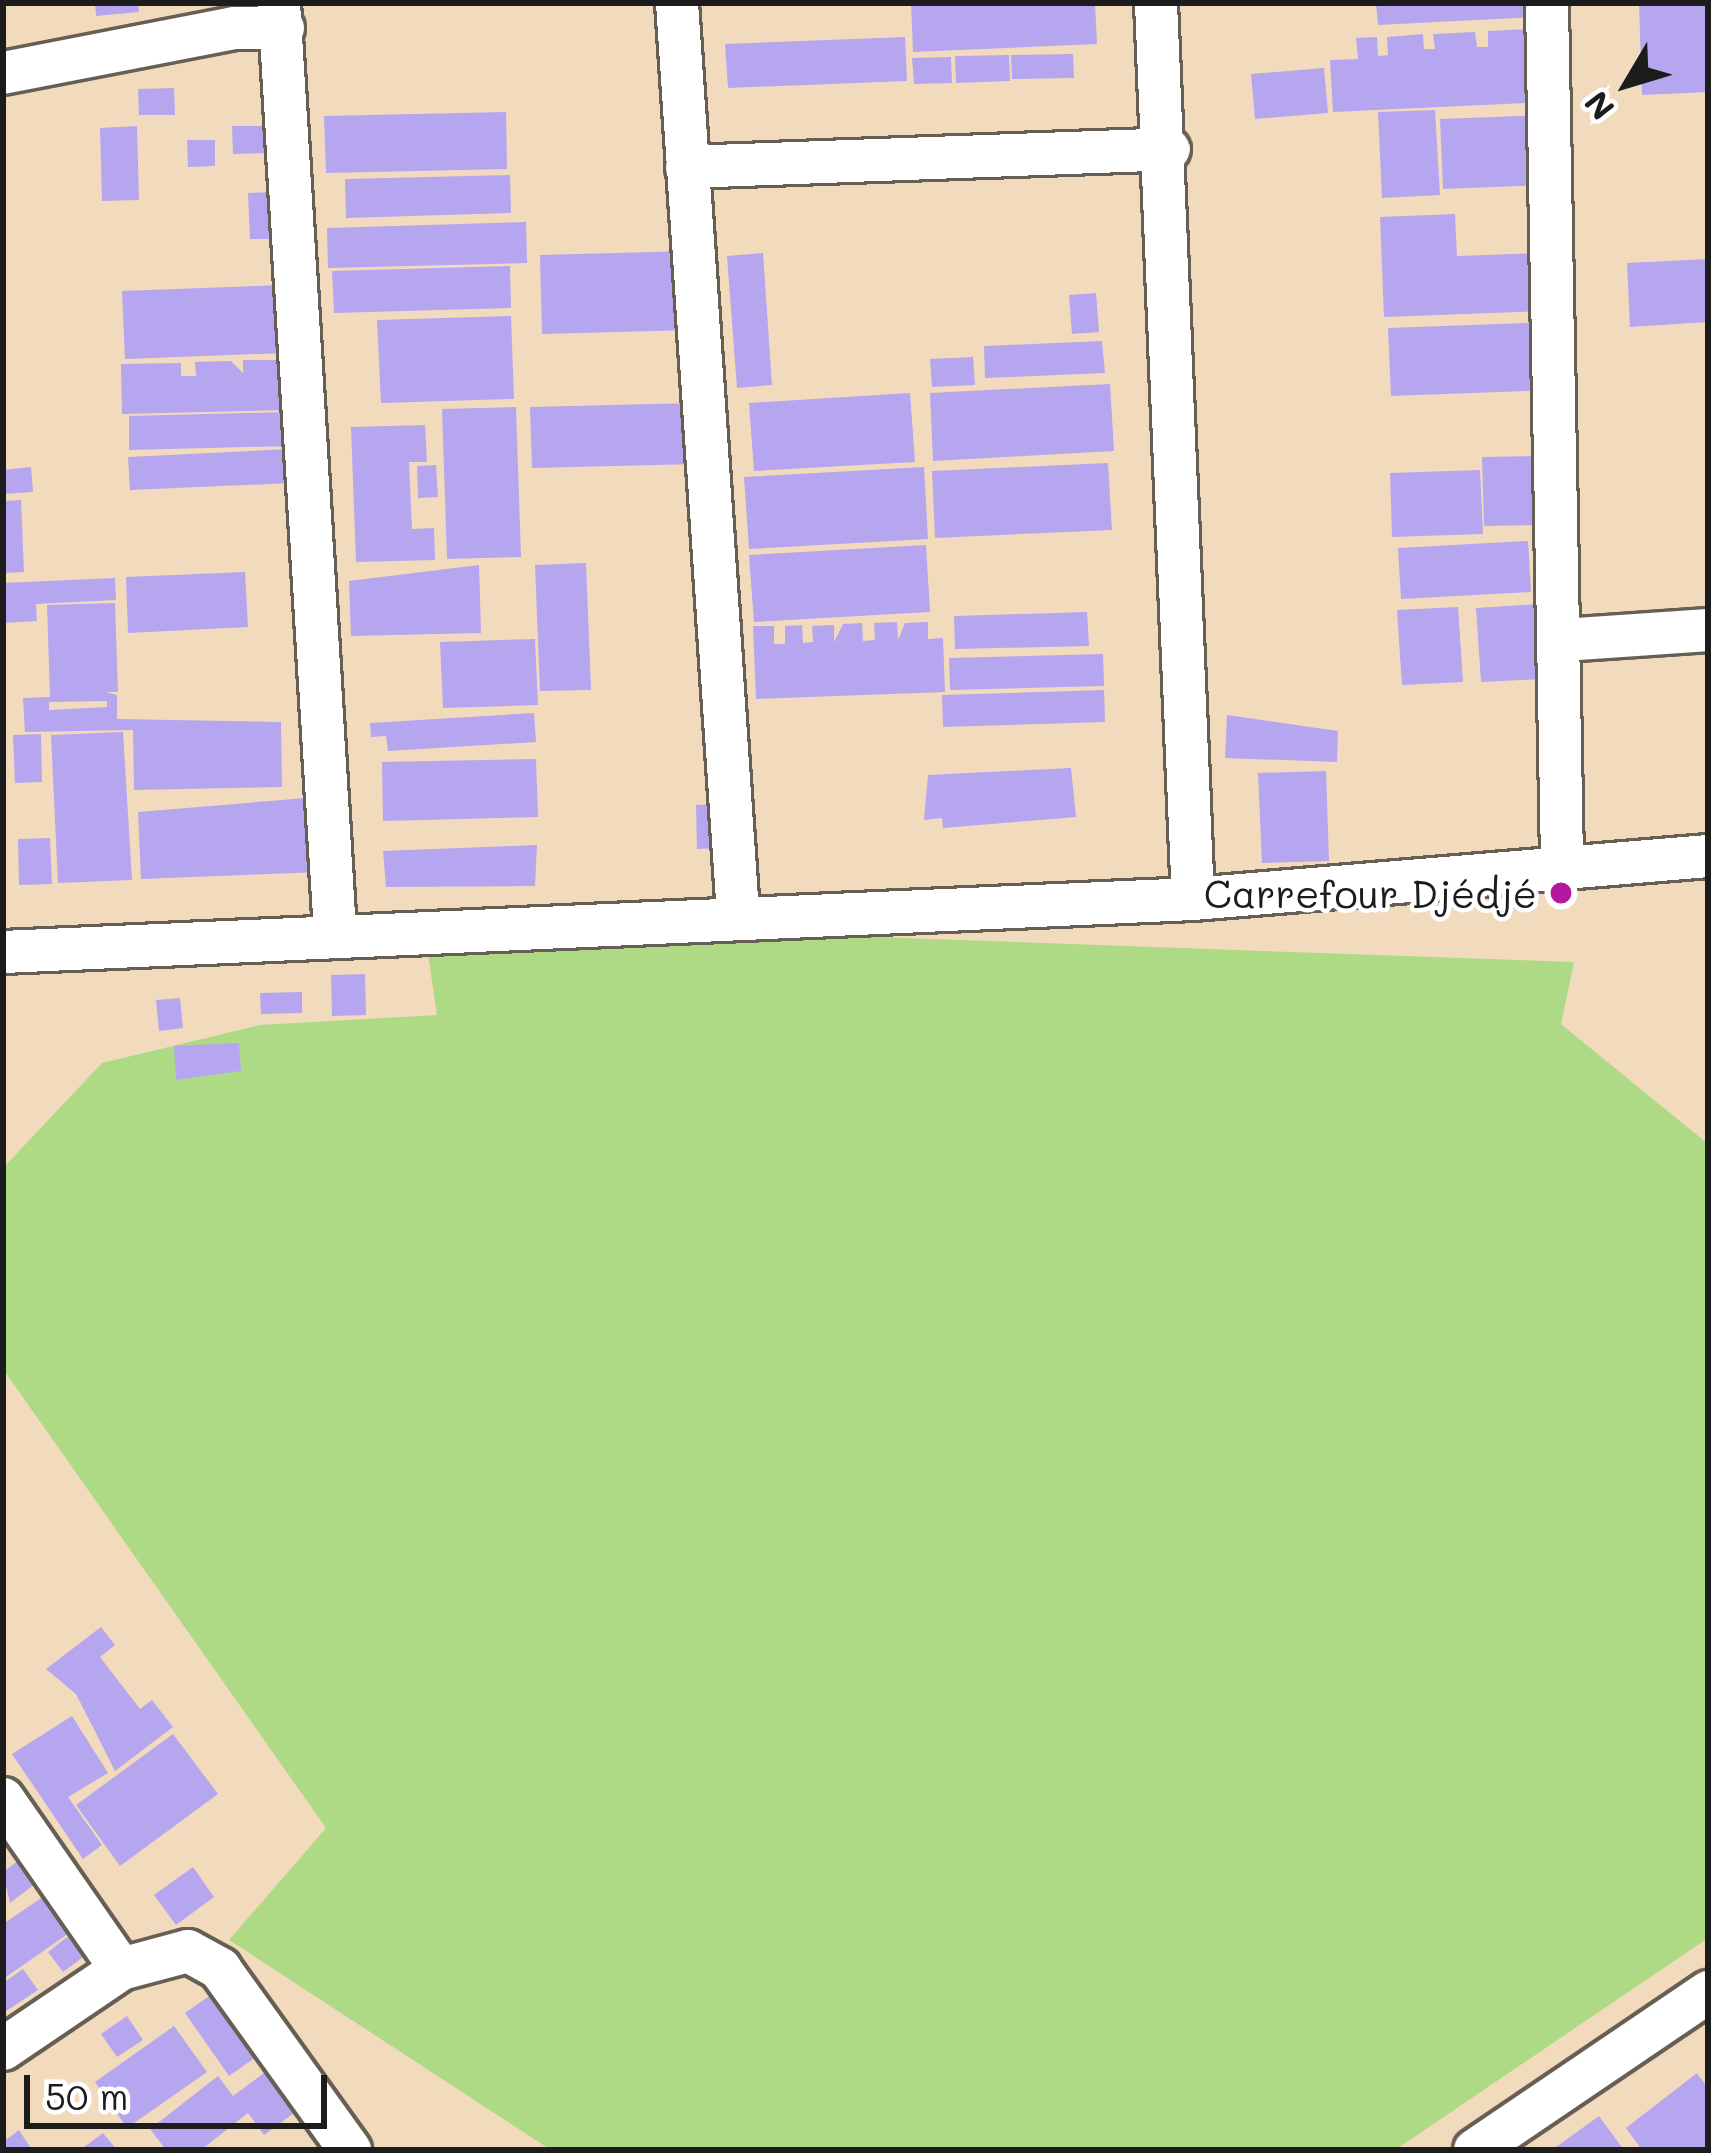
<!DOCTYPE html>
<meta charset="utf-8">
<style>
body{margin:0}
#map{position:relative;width:1711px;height:2153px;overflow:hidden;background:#f2dbbd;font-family:Mali,sans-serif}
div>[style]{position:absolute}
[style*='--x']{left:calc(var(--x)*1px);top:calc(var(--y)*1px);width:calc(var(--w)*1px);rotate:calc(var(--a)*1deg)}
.green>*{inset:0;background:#aeda86}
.building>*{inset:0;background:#b6a5ef}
.roads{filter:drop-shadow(3px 0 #675f54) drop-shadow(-3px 0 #675f54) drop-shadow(0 3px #675f54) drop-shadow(0 -3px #675f54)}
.minor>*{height:42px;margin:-21px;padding:0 21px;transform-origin:21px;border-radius:21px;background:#fff}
.dots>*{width:33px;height:33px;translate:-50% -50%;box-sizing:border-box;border:6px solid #fff;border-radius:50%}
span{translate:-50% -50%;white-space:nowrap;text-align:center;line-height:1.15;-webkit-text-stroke:9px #fff;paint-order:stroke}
.poi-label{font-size:39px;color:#1c1c1c}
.right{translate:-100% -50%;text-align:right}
.frame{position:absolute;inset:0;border:6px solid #1c1c1c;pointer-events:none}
.north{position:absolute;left:1567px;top:24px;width:120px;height:120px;-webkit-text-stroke:9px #fff;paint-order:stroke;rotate:232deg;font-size:33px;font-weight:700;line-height:48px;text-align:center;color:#1c1c1c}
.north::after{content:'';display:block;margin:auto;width:42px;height:54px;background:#1c1c1c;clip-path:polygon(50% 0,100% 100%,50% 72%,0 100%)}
.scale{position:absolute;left:24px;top:2075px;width:303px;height:54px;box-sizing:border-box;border:6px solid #1c1c1c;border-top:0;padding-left:15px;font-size:36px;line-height:42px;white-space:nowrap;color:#1c1c1c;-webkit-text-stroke:9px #fff;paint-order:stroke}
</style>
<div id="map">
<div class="green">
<div style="clip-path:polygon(847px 936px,1574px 962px,1561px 1024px,1708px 1144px,1708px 1938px,1395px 2150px,551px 2150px,229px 1940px,326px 1828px,3px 1369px,3px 1168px,102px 1063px,260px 1025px,437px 1015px,428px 954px)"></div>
</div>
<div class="building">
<div style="clip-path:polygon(95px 3px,138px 3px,139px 12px,96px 16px)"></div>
<div style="clip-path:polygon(911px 3px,1095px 3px,1097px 44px,913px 52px)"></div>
<div style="clip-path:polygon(1376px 3px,1536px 3px,1537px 17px,1378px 25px)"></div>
<div style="clip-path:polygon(1639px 3px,1708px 3px,1708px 92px,1642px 95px)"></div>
<div style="clip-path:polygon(1529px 29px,1546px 102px,1333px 112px,1330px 60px,1358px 59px,1356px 38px,1377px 37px,1378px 56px,1388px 55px,1387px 37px,1423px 34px,1424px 49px,1435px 49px,1433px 34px,1475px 32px,1477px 47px,1488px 47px,1488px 31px)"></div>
<div style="clip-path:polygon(905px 37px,907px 81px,728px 88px,725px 44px)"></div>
<div style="clip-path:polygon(1073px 54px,1074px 78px,1012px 79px,1011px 55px)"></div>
<div style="clip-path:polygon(1009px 55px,1010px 81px,956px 83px,955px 56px)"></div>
<div style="clip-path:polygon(951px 57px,952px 83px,914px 84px,912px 58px)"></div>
<div style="clip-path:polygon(1324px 68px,1328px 113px,1255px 119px,1251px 74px)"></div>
<div style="clip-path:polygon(174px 88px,175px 115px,139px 115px,138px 89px)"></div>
<div style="clip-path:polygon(1435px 110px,1440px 195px,1382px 198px,1378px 112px)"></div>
<div style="clip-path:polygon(506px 112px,507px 169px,326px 173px,324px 116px)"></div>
<div style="clip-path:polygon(1543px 115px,1546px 185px,1443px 189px,1440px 119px)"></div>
<div style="clip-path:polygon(137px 126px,139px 200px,102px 201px,100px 128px)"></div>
<div style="clip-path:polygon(232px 126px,266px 126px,267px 153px,233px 154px)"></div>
<div style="clip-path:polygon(187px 140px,215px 140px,215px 166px,188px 167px)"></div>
<div style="clip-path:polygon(510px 175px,511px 213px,346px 218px,345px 179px)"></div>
<div style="clip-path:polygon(271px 192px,272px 239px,250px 239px,248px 193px)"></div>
<div style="clip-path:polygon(1455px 214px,1457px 256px,1542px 253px,1545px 311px,1384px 317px,1380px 217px)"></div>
<div style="clip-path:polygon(526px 222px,527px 263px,328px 268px,327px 228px)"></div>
<div style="clip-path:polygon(690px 251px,692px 330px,542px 334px,540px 255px)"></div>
<div style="clip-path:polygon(763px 253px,772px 385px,737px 388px,727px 256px)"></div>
<div style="clip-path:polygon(1708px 259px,1708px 322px,1630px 327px,1627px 263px)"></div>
<div style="clip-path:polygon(510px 266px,511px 308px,334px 313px,332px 271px)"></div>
<div style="clip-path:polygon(282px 285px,285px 353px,125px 359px,122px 291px)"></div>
<div style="clip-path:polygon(1096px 293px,1099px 332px,1072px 334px,1069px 295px)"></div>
<div style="clip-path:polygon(511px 316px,514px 399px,381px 403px,377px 320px)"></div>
<div style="clip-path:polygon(1550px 322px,1553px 390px,1391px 396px,1388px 328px)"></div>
<div style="clip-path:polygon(1102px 341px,1105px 373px,985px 378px,984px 346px)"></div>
<div style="clip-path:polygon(973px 357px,975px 385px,932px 387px,930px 359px)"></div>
<div style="clip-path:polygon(243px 360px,288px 360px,289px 410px,122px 414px,121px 364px,181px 363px,181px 376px,196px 376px,195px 362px,231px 361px,243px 373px)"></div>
<div style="clip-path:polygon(1110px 384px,1114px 451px,933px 461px,930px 393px)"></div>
<div style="clip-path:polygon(910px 393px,915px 462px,754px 471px,749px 403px)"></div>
<div style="clip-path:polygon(695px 403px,697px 464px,532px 468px,530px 407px)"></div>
<div style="clip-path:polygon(516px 407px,521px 557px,447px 559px,442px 409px)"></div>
<div style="clip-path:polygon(290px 412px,291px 446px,129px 450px,129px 416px)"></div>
<div style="clip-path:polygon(425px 425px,427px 462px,409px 462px,412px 529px,434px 528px,435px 560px,356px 562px,351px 427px)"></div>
<div style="clip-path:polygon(290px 449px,292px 483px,130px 490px,128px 457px)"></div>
<div style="clip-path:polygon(1544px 456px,1544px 525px,1484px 526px,1482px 457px)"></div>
<div style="clip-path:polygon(1108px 463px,1112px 530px,935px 538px,932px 471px)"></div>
<div style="clip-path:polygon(436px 465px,438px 497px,418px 498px,417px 466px)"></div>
<div style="clip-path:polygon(31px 467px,33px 492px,3px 494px,3px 470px)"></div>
<div style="clip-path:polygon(924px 467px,928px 539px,749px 549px,744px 477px)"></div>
<div style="clip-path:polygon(1480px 470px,1483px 534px,1392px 537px,1390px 473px)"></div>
<div style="clip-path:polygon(21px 500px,24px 572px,3px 573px,3px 501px)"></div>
<div style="clip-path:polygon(1528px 541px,1531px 592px,1401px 599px,1398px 548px)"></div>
<div style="clip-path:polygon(926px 545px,930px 612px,754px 622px,749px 555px)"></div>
<div style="clip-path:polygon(586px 563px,591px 690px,540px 691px,535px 565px)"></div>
<div style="clip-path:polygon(479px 565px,481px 633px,351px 636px,349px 581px)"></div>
<div style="clip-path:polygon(245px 572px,248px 627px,128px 633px,126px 577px)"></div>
<div style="clip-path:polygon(115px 578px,116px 600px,36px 604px,37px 621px,3px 623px,3px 583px)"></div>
<div style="clip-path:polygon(evenodd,115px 603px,118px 692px,106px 692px,117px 695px,117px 719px,281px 722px,282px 787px,134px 790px,133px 730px,25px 732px,23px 698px,50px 697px,47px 605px,115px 603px,107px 701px,107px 707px,49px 710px,49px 702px,107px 701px)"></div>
<div style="clip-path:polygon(1538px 604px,1542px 679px,1481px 682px,1476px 608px)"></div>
<div style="clip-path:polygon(1458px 607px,1463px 682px,1402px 685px,1397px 610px)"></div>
<div style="clip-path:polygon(1087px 612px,1089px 646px,955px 649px,954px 616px)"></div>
<div style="clip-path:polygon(897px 622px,898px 640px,905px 623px,928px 622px,928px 639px,943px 638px,945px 692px,756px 699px,753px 626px,774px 626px,774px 644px,785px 644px,785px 626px,802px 625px,803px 643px,813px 642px,812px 626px,834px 625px,834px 642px,843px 624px,862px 623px,863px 641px,875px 640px,874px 623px)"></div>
<div style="clip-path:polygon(535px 639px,538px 705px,443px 708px,440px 642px)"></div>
<div style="clip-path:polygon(1103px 654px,1104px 686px,950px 690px,949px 658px)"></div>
<div style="clip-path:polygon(1104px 690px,1105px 722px,943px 727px,942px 695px)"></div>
<div style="clip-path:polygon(534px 713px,536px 742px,388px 751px,386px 736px,371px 737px,370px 723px)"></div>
<div style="clip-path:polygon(1227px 715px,1338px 731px,1337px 762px,1225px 758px)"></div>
<div style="clip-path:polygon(123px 732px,132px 880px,58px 883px,51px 735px)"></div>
<div style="clip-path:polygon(41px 734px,42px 782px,15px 783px,13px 735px)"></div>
<div style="clip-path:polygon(536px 759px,538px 817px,383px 821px,382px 762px)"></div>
<div style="clip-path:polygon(1071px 768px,1076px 817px,943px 828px,942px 818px,924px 820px,928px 775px)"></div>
<div style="clip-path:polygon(1326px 771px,1329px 861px,1262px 863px,1258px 773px)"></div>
<div style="clip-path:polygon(318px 797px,321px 872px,141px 879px,138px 812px)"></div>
<div style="clip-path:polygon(718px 804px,719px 848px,697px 849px,696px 805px)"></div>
<div style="clip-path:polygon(50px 838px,52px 884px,19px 885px,18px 839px)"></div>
<div style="clip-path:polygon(537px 845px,535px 886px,386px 887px,383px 851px)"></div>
<div style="clip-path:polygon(365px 974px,366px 1015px,332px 1016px,331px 975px)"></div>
<div style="clip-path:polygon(302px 992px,302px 1013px,261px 1014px,260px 993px)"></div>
<div style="clip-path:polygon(180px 998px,183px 1028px,159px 1031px,156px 1000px)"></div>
<div style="clip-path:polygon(239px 1043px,241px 1071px,176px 1080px,174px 1046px)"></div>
<div style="clip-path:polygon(101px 1627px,115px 1645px,100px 1657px,140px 1709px,152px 1700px,173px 1727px,115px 1771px,76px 1694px,46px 1669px)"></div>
<div style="clip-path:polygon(72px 1716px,108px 1773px,68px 1797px,102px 1845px,83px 1859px,12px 1754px)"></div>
<div style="clip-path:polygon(173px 1734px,218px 1794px,120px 1866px,76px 1805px)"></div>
<div style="clip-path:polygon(23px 1857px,40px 1880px,10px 1903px,3px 1872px)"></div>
<div style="clip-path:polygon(193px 1867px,214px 1897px,176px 1925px,154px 1895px)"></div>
<div style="clip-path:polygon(50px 1892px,75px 1929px,3px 1979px,3px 1924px)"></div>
<div style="clip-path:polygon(75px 1931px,90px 1952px,63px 1972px,48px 1952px)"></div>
<div style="clip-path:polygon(23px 1969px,38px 1990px,3px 2013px,3px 1983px)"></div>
<div style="clip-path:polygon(222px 1987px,266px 2050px,229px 2076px,185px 2013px)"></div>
<div style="clip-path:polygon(127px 2016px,143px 2040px,117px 2057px,101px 2034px)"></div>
<div style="clip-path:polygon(174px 2026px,207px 2072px,127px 2128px,95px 2082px)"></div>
<div style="clip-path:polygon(268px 2070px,298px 2110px,264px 2135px,248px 2113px,201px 2150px,166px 2150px,150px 2129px,218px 2076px,233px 2096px)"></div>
<div style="clip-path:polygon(1697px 2073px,1708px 2088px,1708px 2150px,1642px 2150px,1626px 2128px)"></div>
<div style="clip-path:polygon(1599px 2116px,1624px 2150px,1552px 2150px)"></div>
<div style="clip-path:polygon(19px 2130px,32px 2150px,3px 2150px,3px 2142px)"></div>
<div style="clip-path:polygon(103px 2133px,117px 2150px,80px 2150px)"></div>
</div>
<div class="roads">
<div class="minor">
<div style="--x:279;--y:3;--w:930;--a:86.55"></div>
<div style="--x:677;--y:3;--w:914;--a:86.17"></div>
<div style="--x:1156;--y:3;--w:897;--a:87.64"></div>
<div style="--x:1547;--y:3;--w:858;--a:89"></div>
<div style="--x:3;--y:73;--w:235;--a:-11"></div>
<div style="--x:234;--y:28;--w:49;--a:0"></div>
<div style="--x:687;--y:167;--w:482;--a:-2.1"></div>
<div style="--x:1562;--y:640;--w:146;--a:-3.9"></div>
<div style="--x:3;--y:952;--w:1191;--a:-2.55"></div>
<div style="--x:1193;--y:899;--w:517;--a:-4.77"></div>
<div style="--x:3;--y:1799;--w:207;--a:55.2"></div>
<div style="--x:3;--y:2049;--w:143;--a:-34.1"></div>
<div style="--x:121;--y:1969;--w:69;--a:-15"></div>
<div style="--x:188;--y:1951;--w:37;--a:29"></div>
<div style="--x:220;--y:1969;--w:223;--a:54.3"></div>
<div style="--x:1475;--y:2150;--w:282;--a:-34.1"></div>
</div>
</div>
<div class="dots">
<div style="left:1561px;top:893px;background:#b5179e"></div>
</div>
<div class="poi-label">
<span class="right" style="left:1537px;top:893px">Carrefour Djédjé</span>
</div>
<div class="frame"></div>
<div class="north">N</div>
<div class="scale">50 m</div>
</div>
